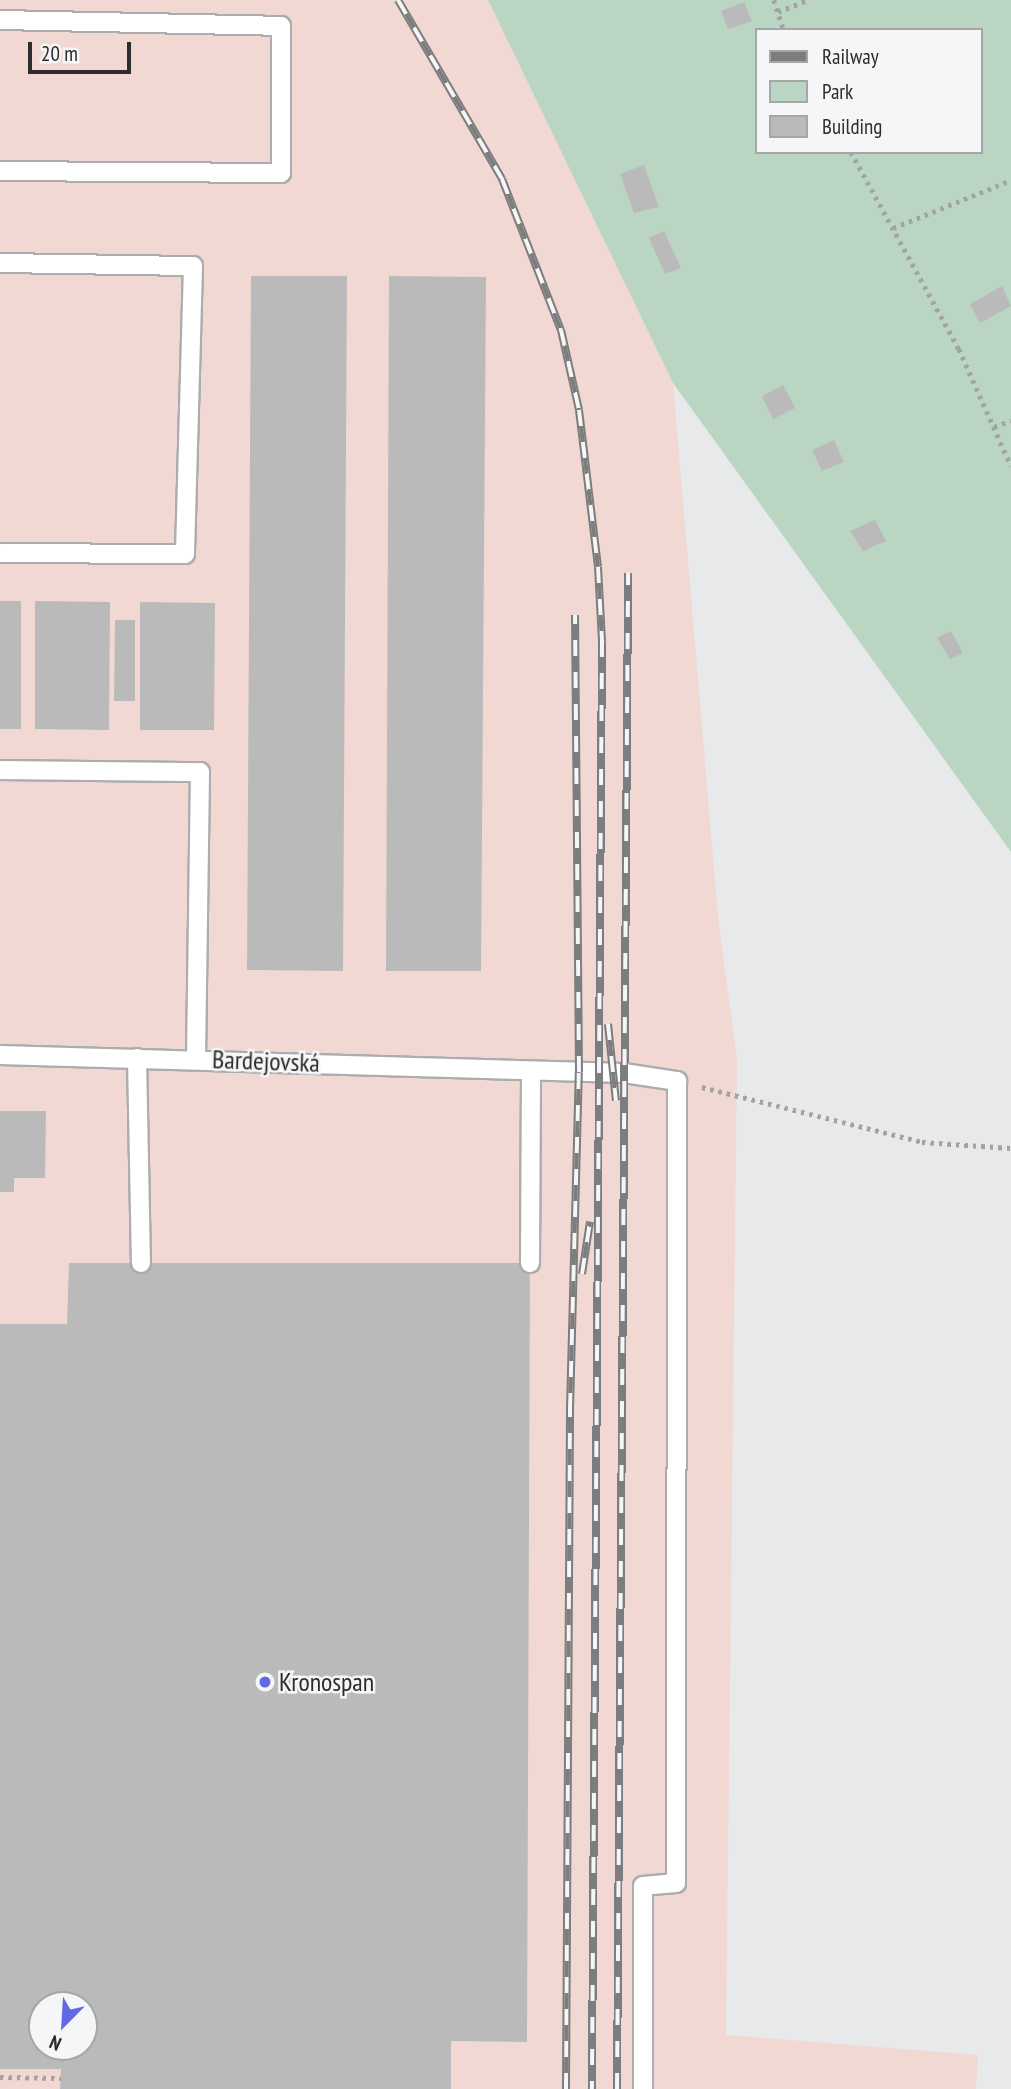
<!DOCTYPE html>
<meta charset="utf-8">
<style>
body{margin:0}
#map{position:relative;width:1011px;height:2089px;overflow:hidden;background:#e8e9ea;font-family:"PT Sans Narrow",sans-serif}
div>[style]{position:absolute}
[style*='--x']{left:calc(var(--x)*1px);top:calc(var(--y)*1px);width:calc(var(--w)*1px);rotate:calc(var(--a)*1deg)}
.industrial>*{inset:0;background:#f2d8d3}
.green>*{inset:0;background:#bad6c3}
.building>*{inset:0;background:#bababb}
.path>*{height:4.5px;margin-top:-2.25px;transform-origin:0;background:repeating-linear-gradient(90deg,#a3a3a4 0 3.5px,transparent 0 8.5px)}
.roads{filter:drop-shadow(2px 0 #acadae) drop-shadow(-2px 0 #acadae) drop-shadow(0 2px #acadae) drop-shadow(0 -2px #acadae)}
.service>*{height:18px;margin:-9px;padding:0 9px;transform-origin:9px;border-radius:9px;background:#fff}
.rail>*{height:8px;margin-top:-4px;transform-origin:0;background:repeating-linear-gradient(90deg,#f5f6f7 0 16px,#7c7d7e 0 32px);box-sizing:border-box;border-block:2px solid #7c7d7e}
.dots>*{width:19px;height:19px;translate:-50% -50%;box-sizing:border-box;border:4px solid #f5f6f7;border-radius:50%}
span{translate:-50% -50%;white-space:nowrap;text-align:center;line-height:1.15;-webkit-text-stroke:5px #f5f6f7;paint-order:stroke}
.street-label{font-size:26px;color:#2d2d2e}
.poi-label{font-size:26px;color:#2d2d2e}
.left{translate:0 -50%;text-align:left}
.legend{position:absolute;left:755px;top:28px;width:228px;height:126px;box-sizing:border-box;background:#f5f6f7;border:2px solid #a5a6a7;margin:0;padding:9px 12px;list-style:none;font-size:21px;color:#2d2d2e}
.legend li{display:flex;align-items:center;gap:14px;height:35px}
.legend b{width:35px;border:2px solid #a5a6a7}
.north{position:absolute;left:28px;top:1991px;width:70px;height:70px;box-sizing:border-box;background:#f5f6f7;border:2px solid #a5a6a7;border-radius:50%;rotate:204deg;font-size:19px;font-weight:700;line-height:28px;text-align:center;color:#2d2d2e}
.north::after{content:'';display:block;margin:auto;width:24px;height:32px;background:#6369e2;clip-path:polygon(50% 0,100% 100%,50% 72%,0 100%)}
.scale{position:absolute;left:28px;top:42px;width:103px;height:32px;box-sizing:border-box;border:4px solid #2d2d2e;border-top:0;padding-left:9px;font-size:21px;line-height:24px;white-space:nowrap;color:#2d2d2e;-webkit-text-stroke:5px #f5f6f7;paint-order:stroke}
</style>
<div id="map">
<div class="industrial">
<div style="clip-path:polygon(evenodd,0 0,488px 0,673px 383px,718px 916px,737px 1060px,726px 2035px,978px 2055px,976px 2089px,0 2089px,0 0,42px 2005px,84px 2005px,84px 2047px,42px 2047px,42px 2005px)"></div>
</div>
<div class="green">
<div style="clip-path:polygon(evenodd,488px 0,1011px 0,1011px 852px,673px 383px,488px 0,757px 30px,981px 30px,981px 152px,757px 152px,757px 30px)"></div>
</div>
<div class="building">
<div style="clip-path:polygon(744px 2px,752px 21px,728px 29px,721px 11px)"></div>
<div style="clip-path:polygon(644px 165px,659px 207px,634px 213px,620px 174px)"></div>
<div style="clip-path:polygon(664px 231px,681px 268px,665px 274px,649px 238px)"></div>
<div style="clip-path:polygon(251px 276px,347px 276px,343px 971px,247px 970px)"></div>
<div style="clip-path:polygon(389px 276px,486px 277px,481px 971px,386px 971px)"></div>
<div style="clip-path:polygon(1002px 286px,1011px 306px,980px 323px,970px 304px)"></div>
<div style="clip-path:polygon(783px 385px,795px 408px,773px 419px,762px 396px)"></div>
<div style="clip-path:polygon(834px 440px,844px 462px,822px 471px,812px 450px)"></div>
<div style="clip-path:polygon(875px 520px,886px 541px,863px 551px,850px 531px)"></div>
<div style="clip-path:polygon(0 601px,21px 601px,21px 729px,0 729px)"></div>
<div style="clip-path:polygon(35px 601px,110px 602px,109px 730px,35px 729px)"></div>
<div style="clip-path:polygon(140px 602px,215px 603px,214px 730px,140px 730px)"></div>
<div style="clip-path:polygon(115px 620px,135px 620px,135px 701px,114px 701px)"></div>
<div style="clip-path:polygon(951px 631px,963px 653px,950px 659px,937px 638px)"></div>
<div style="clip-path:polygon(0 1111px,46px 1111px,45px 1178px,14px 1178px,14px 1192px,0 1192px)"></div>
<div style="clip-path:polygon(evenodd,69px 1263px,530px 1263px,527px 2042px,451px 2041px,451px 2089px,60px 2089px,61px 2069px,0 2069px,0 1324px,67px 1324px,69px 1263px,42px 2005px,84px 2005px,84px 2047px,42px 2047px,42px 2005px)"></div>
</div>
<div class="path">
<div style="--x:774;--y:0;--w:32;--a:72"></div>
<div style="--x:778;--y:12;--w:32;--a:-22"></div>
<div style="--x:851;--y:152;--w:225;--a:61.3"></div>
<div style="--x:959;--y:349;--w:128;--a:66"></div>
<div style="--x:893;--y:228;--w:127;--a:-22.1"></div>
<div style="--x:994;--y:427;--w:18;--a:-22"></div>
<div style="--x:702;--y:1087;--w:227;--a:14"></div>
<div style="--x:922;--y:1142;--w:89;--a:3.9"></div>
<div style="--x:0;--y:2077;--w:61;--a:0.9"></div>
</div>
<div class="roads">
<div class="service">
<div style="--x:0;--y:20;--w:281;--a:1.2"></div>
<div style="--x:281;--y:26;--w:147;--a:90"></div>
<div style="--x:281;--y:173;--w:281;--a:-179.6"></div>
<div style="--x:0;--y:263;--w:193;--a:0.9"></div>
<div style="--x:193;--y:266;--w:288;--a:91.6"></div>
<div style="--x:185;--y:554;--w:185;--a:-179.7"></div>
<div style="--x:0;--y:770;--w:200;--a:0.6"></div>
<div style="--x:200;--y:772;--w:287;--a:90.8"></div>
<div style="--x:0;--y:1055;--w:624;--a:1.65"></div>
<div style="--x:624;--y:1073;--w:54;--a:8.6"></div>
<div style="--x:677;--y:1081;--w:802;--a:90.07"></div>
<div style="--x:676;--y:1883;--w:33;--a:175"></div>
<div style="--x:643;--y:1886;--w:203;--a:90"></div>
<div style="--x:137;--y:1058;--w:205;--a:88.9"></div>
<div style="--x:530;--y:1263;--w:192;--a:-89.7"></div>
</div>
</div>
<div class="rail">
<div style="--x:398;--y:0;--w:207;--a:59.8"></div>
<div style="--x:502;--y:179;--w:162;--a:68.7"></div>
<div style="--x:561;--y:330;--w:82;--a:77.3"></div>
<div style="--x:579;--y:410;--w:158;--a:83.1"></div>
<div style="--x:598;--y:567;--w:74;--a:86.9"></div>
<div style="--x:602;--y:641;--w:1448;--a:90.4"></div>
<div style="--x:608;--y:1024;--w:77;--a:84.1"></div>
<div style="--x:582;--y:1274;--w:53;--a:-81.3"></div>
<div style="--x:566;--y:2089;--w:680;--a:-89.66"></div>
<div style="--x:570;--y:1409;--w:337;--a:-88.5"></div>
<div style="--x:579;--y:1072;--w:457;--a:-90.5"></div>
<div style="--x:617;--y:2089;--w:1516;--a:-89.58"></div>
</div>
<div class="dots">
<div style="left:265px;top:1682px;background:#6369e2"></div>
</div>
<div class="street-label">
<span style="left:266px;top:1061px;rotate:2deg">Bardejovská</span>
</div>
<div class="poi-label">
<span class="left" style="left:279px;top:1682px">Kronospan</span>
</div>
<ul class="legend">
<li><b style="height:9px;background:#7c7d7e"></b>Railway</li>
<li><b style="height:19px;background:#bad6c3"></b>Park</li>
<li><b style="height:19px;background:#bababb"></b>Building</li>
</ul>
<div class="north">N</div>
<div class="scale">20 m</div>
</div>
